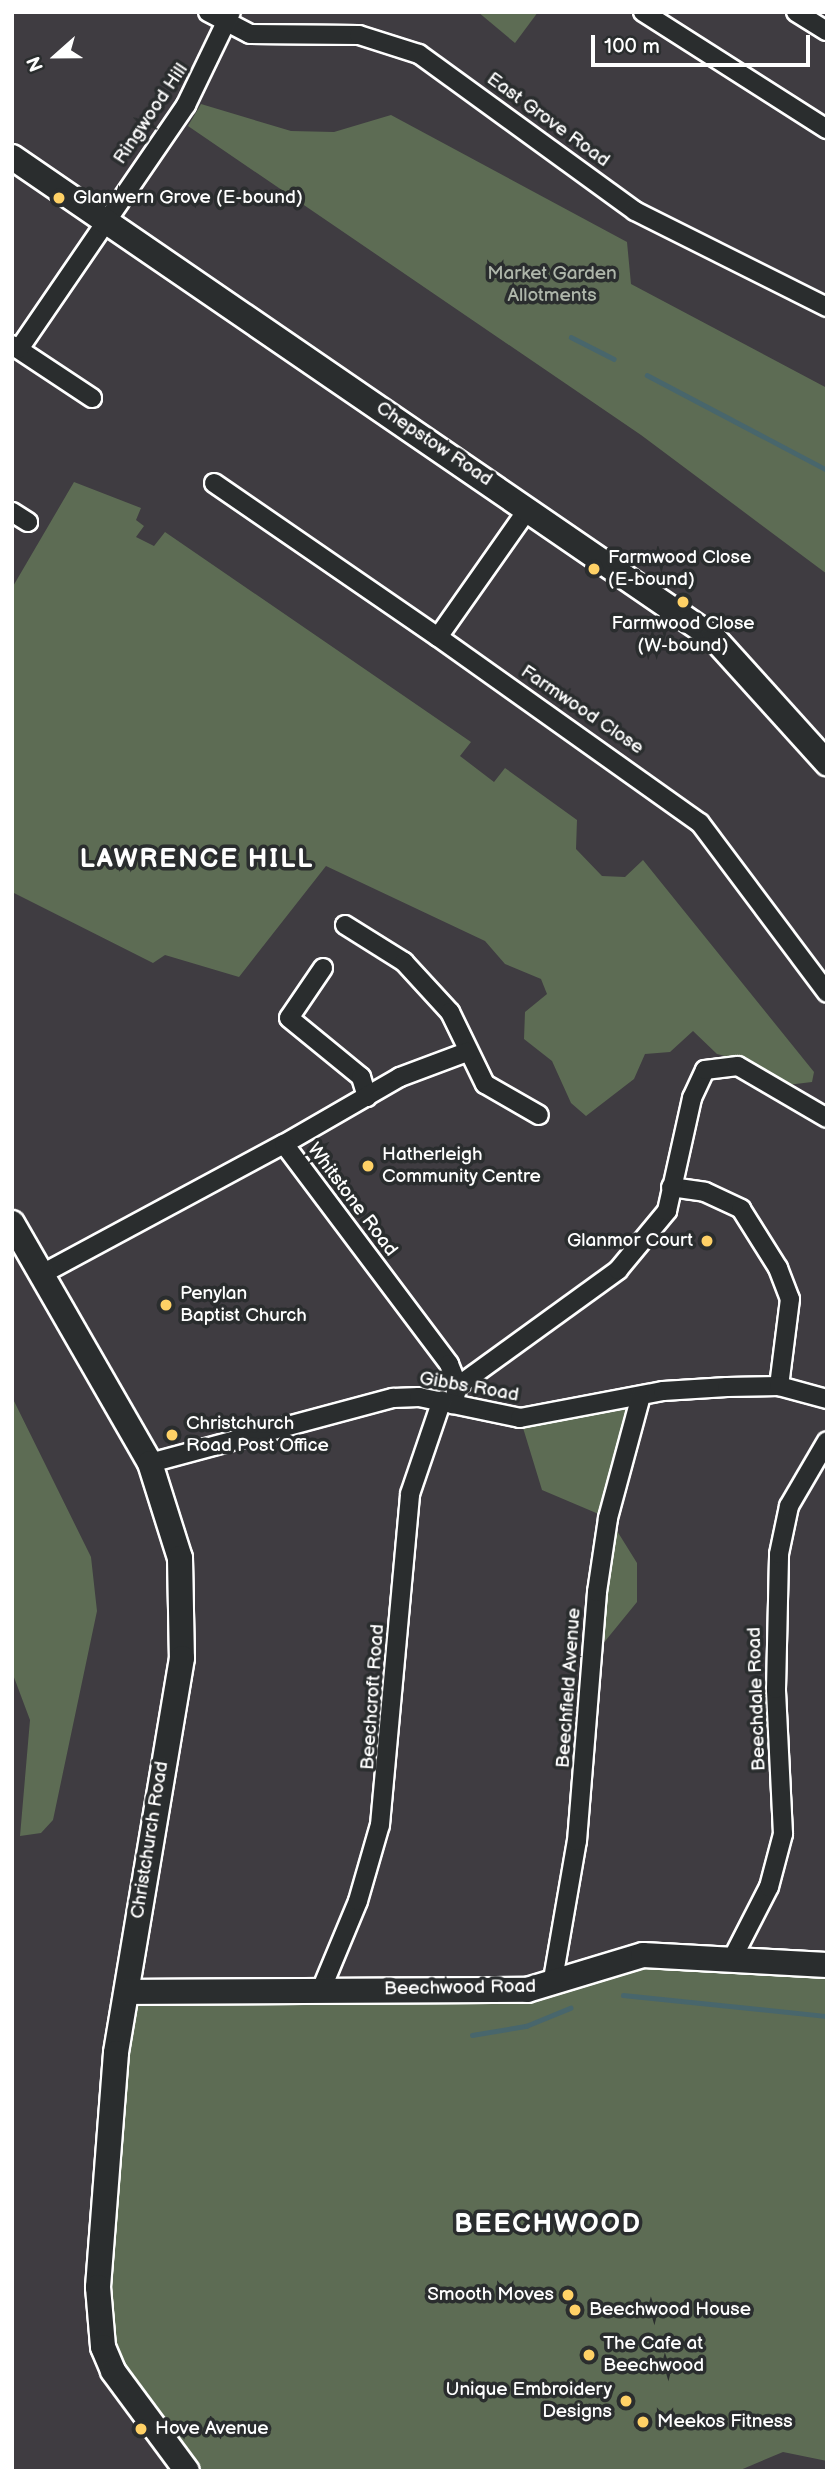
<!DOCTYPE html>
<style>
body{margin:0}
#map{position:relative;width:839px;height:2483px;overflow:hidden;background:#3f3c41;font-family:"Balsamiq Sans",sans-serif}
div>[style]{position:absolute}
[style*='--x']{left:calc(var(--x)*1px);top:calc(var(--y)*1px);width:calc(var(--w)*1px);rotate:calc(var(--a)*1deg)}
.green>*{inset:0;background:#5d6c54}
.stream>*{height:4.5px;margin:-2.25px;padding:0 2.25px;transform-origin:2.25px;border-radius:2.25px;background:#48666c}
.roads{filter:drop-shadow(2px 0 #fff) drop-shadow(-2px 0 #fff) drop-shadow(0 2px #fff) drop-shadow(0 -2px #fff)}
.street>*{height:18px;margin:-9px;padding:0 9px;transform-origin:9px;border-radius:9px;background:#2a2d2e}
.secondary>*{height:24px;margin:-12px;padding:0 12px;transform-origin:12px;border-radius:12px;background:#2a2d2e}
.dots>*{width:19px;height:19px;translate:-50% -50%;box-sizing:border-box;border:4px solid #2a2d2e;border-radius:50%}
span{translate:-50% -50%;white-space:nowrap;text-align:center;line-height:1.15;-webkit-text-stroke:7px #2a2d2e;paint-order:stroke}
.street-label{font-size:19px;color:#fff}
.poi-label{font-size:19px;color:#fff}
.left{translate:0 -50%;text-align:left}
.right{translate:-100% -50%;text-align:right}
.park-label{font-size:19px;color:#aeb6aa}
.district-label{font-size:26px;color:#fff;font-weight:700;letter-spacing:2px}
.frame{position:absolute;inset:0;border:14px solid #fff;pointer-events:none}
.north{position:absolute;left:21px;top:21px;width:70px;height:70px;-webkit-text-stroke:5px #2a2d2e;paint-order:stroke;rotate:249deg;font-size:19px;font-weight:700;line-height:28px;text-align:center;color:#fff}
.north::after{content:'';display:block;margin:auto;width:24px;height:32px;background:#fff;clip-path:polygon(50% 0,100% 100%,50% 72%,0 100%)}
.scale{position:absolute;left:591px;top:35px;width:219px;height:32px;box-sizing:border-box;border:4px solid #fff;border-top:0;padding-left:9px;font-size:21px;line-height:24px;white-space:nowrap;color:#fff;-webkit-text-stroke:5px #2a2d2e;paint-order:stroke}
</style>
<div id="map">
<div class="green">
<div style="clip-path:polygon(478px 12px,538px 12px,515px 43px)"></div>
<div style="clip-path:polygon(201px 104px,291px 131px,334px 132px,391px 115px,627px 242px,631px 284px,827px 388px,827px 574px,641px 435px,188px 126px)"></div>
<div style="clip-path:polygon(74px 482px,141px 508px,136px 520px,144px 526px,136px 537px,154px 546px,165px 532px,471px 742px,460px 756px,494px 782px,505px 768px,577px 820px,576px 849px,602px 876px,625px 877px,643px 860px,814px 1072px,812px 1082px,787px 1085px,749px 1062px,717px 1054px,693px 1031px,670px 1052px,645px 1054px,634px 1079px,586px 1116px,571px 1103px,552px 1061px,524px 1039px,525px 1012px,547px 994px,541px 979px,505px 964px,485px 941px,326px 866px,239px 977px,165px 955px,153px 963px,12px 892px,12px 588px)"></div>
<div style="clip-path:polygon(641px 1396px,609px 1518px,637px 1563px,637px 1602px,593px 1656px,608px 1518px,542px 1490px,520px 1418px)"></div>
<div style="clip-path:polygon(12px 1397px,91px 1557px,97px 1611px,53px 1820px,41px 1833px,20px 1836px,30px 1720px,12px 1672px)"></div>
<div style="clip-path:polygon(606px 1962px,827px 1965px,827px 2461px,783px 2452px,738px 2471px,187px 2471px,103px 2347px,128px 1992px,502px 1990px)"></div>
</div>
<div class="stream">
<div style="--x:571;--y:337;--w:48;--a:27.1"></div>
<div style="--x:647;--y:375;--w:204;--a:27.8"></div>
<div style="--x:623;--y:1995;--w:205;--a:5.9"></div>
<div style="--x:472;--y:2035;--w:55;--a:-9.5"></div>
<div style="--x:526;--y:2026;--w:48;--a:-22.2"></div>
</div>
<div class="roads">
<div class="street">
<div style="--x:208;--y:12;--w:47;--a:27.6"></div>
<div style="--x:250;--y:34;--w:109;--a:0.5"></div>
<div style="--x:359;--y:35;--w:63;--a:17.6"></div>
<div style="--x:419;--y:54;--w:267;--a:36"></div>
<div style="--x:635;--y:211;--w:215;--a:26.6"></div>
<div style="--x:643;--y:12;--w:218;--a:32.5"></div>
<div style="--x:796;--y:12;--w:36;--a:32"></div>
<div style="--x:12;--y:345;--w:96;--a:33.5"></div>
<div style="--x:19;--y:349;--w:296;--a:-55.6"></div>
<div style="--x:186;--y:105;--w:103;--a:-64.2"></div>
<div style="--x:214;--y:483;--w:272;--a:34.5"></div>
<div style="--x:528;--y:509;--w:156;--a:125.1"></div>
<div style="--x:438;--y:637;--w:321;--a:35.4"></div>
<div style="--x:700;--y:823;--w:212;--a:53.2"></div>
<div style="--x:12;--y:512;--w:19;--a:32"></div>
<div style="--x:345;--y:925;--w:70;--a:32.1"></div>
<div style="--x:404;--y:962;--w:68;--a:47.4"></div>
<div style="--x:450;--y:1012;--w:80;--a:64.1"></div>
<div style="--x:485;--y:1084;--w:62;--a:29.9"></div>
<div style="--x:323;--y:968;--w:60;--a:124.2"></div>
<div style="--x:289;--y:1018;--w:93;--a:39.3"></div>
<div style="--x:361;--y:1077;--w:21;--a:73"></div>
<div style="--x:284;--y:1144;--w:134;--a:-30"></div>
<div style="--x:400;--y:1077;--w:72;--a:-20.5"></div>
<div style="--x:671;--y:1187;--w:34;--a:8"></div>
<div style="--x:705;--y:1192;--w:40;--a:25"></div>
<div style="--x:741;--y:1209;--w:70;--a:57.9"></div>
<div style="--x:778;--y:1268;--w:33;--a:69"></div>
<div style="--x:790;--y:1299;--w:88;--a:97.2"></div>
<div style="--x:44;--y:1273;--w:272;--a:-28.3"></div>
<div style="--x:284;--y:1144;--w:275;--a:53.1"></div>
<div style="--x:449;--y:1364;--w:24;--a:68"></div>
<div style="--x:458;--y:1386;--w:19;--a:106"></div>
<div style="--x:458;--y:1386;--w:198;--a:-35.9"></div>
<div style="--x:618;--y:1270;--w:77;--a:-50.3"></div>
<div style="--x:667;--y:1211;--w:116;--a:-77.5"></div>
<div style="--x:692;--y:1098;--w:31;--a:-65"></div>
<div style="--x:705;--y:1070;--w:33;--a:-7"></div>
<div style="--x:738;--y:1066;--w:103;--a:30.3"></div>
<div style="--x:150;--y:1463;--w:252;--a:-15"></div>
<div style="--x:393;--y:1398;--w:26;--a:-2"></div>
<div style="--x:419;--y:1397;--w:103;--a:11.7"></div>
<div style="--x:520;--y:1418;--w:146;--a:-10.7"></div>
<div style="--x:663;--y:1391;--w:64;--a:-3.6"></div>
<div style="--x:727;--y:1387;--w:52;--a:-1.1"></div>
<div style="--x:779;--y:1386;--w:50;--a:15.2"></div>
<div style="--x:733;--y:1957;--w:79;--a:-62.8"></div>
<div style="--x:769;--y:1887;--w:55;--a:-75.2"></div>
<div style="--x:783;--y:1834;--w:145;--a:-92.8"></div>
<div style="--x:776;--y:1689;--w:135;--a:-88.7"></div>
<div style="--x:779;--y:1554;--w:49;--a:-78.2"></div>
<div style="--x:789;--y:1506;--w:75;--a:-59.7"></div>
<div style="--x:552;--y:1985;--w:146;--a:-80.2"></div>
<div style="--x:577;--y:1841;--w:250;--a:-85.4"></div>
<div style="--x:597;--y:1592;--w:75;--a:-81.5"></div>
<div style="--x:608;--y:1518;--w:126;--a:-74.9"></div>
<div style="--x:321;--y:1990;--w:96;--a:-67.4"></div>
<div style="--x:358;--y:1901;--w:79;--a:-73.9"></div>
<div style="--x:380;--y:1825;--w:332;--a:-84.8"></div>
<div style="--x:410;--y:1494;--w:99;--a:-71.2"></div>
</div>
<div class="secondary">
<div style="--x:12;--y:157;--w:851;--a:34.42"></div>
<div style="--x:714;--y:638;--w:169;--a:47.9"></div>
<div style="--x:12;--y:1223;--w:277;--a:60.1"></div>
<div style="--x:150;--y:1463;--w:100;--a:72.5"></div>
<div style="--x:180;--y:1558;--w:100;--a:88.9"></div>
<div style="--x:182;--y:1658;--w:400;--a:99.5"></div>
<div style="--x:116;--y:2053;--w:235;--a:94.4"></div>
<div style="--x:98;--y:2287;--w:60;--a:85.2"></div>
<div style="--x:103;--y:2347;--w:26;--a:67"></div>
<div style="--x:113;--y:2371;--w:124;--a:53.5"></div>
<div style="--x:128;--y:1992;--w:399;--a:-0.3"></div>
<div style="--x:527;--y:1990;--w:121;--a:-16.8"></div>
<div style="--x:643;--y:1955;--w:184;--a:3.1"></div>
</div>
</div>
<div class="dots">
<div style="left:59px;top:198px;background:#ffd166"></div>
<div style="left:594px;top:569px;background:#ffd166"></div>
<div style="left:683px;top:602px;background:#ffd166"></div>
<div style="left:368px;top:1166px;background:#ffd166"></div>
<div style="left:707px;top:1241px;background:#ffd166"></div>
<div style="left:166px;top:1305px;background:#ffd166"></div>
<div style="left:172px;top:1435px;background:#ffd166"></div>
<div style="left:568px;top:2295px;background:#ffd166"></div>
<div style="left:575px;top:2310px;background:#ffd166"></div>
<div style="left:589px;top:2355px;background:#ffd166"></div>
<div style="left:626px;top:2401px;background:#ffd166"></div>
<div style="left:643px;top:2422px;background:#ffd166"></div>
<div style="left:141px;top:2429px;background:#ffd166"></div>
</div>
<div class="street-label">
<span style="left:151px;top:114px;rotate:-56deg">Ringwood Hill</span>
<span style="left:548px;top:120px;rotate:36deg">East Grove Road</span>
<span style="left:434px;top:444px;rotate:34deg">Chepstow Road</span>
<span style="left:582px;top:710px;rotate:34deg">Farmwood Close</span>
<span style="left:352px;top:1200px;rotate:53deg">Whitstone Road</span>
<span style="left:469px;top:1387px;rotate:10deg">Gibbs Road</span>
<span style="left:569px;top:1688px;rotate:-86deg">Beechfield Avenue</span>
<span style="left:373px;top:1697px;rotate:-86deg">Beechcroft Road</span>
<span style="left:757px;top:1699px;rotate:-92deg">Beechdale Road</span>
<span style="left:150px;top:1840px;rotate:-81deg">Christchurch Road</span>
<span style="left:460px;top:1988px;rotate:-1deg">Beechwood Road</span>
</div>
<div class="poi-label">
<span class="left" style="left:73px;top:198px">Glanwern Grove (E-bound)</span>
<span class="left" style="left:608px;top:569px">Farmwood Close<br>(E-bound)</span>
<span style="left:683px;top:635px">Farmwood Close<br>(W-bound)</span>
<span class="left" style="left:382px;top:1166px">Hatherleigh<br>Community Centre</span>
<span class="right" style="left:693px;top:1241px">Glanmor Court</span>
<span class="left" style="left:180px;top:1305px">Penylan<br>Baptist Church</span>
<span class="left" style="left:186px;top:1435px">Christchurch<br>Road Post Office</span>
<span class="right" style="left:554px;top:2295px">Smooth Moves</span>
<span class="left" style="left:589px;top:2310px">Beechwood House</span>
<span class="left" style="left:603px;top:2355px">The Cafe at<br>Beechwood</span>
<span class="right" style="left:612px;top:2401px">Unique Embroidery<br>Designs</span>
<span class="left" style="left:657px;top:2422px">Meekos Fitness</span>
<span class="left" style="left:155px;top:2429px">Hove Avenue</span>
</div>
<div class="park-label">
<span style="left:552px;top:285px">Market Garden<br>Allotments</span>
</div>
<div class="district-label">
<span style="left:197px;top:860px">LAWRENCE HILL</span>
<span style="left:548px;top:2225px">BEECHWOOD</span>
</div>
<div class="frame"></div>
<div class="north">N</div>
<div class="scale">100 m</div>
</div>
